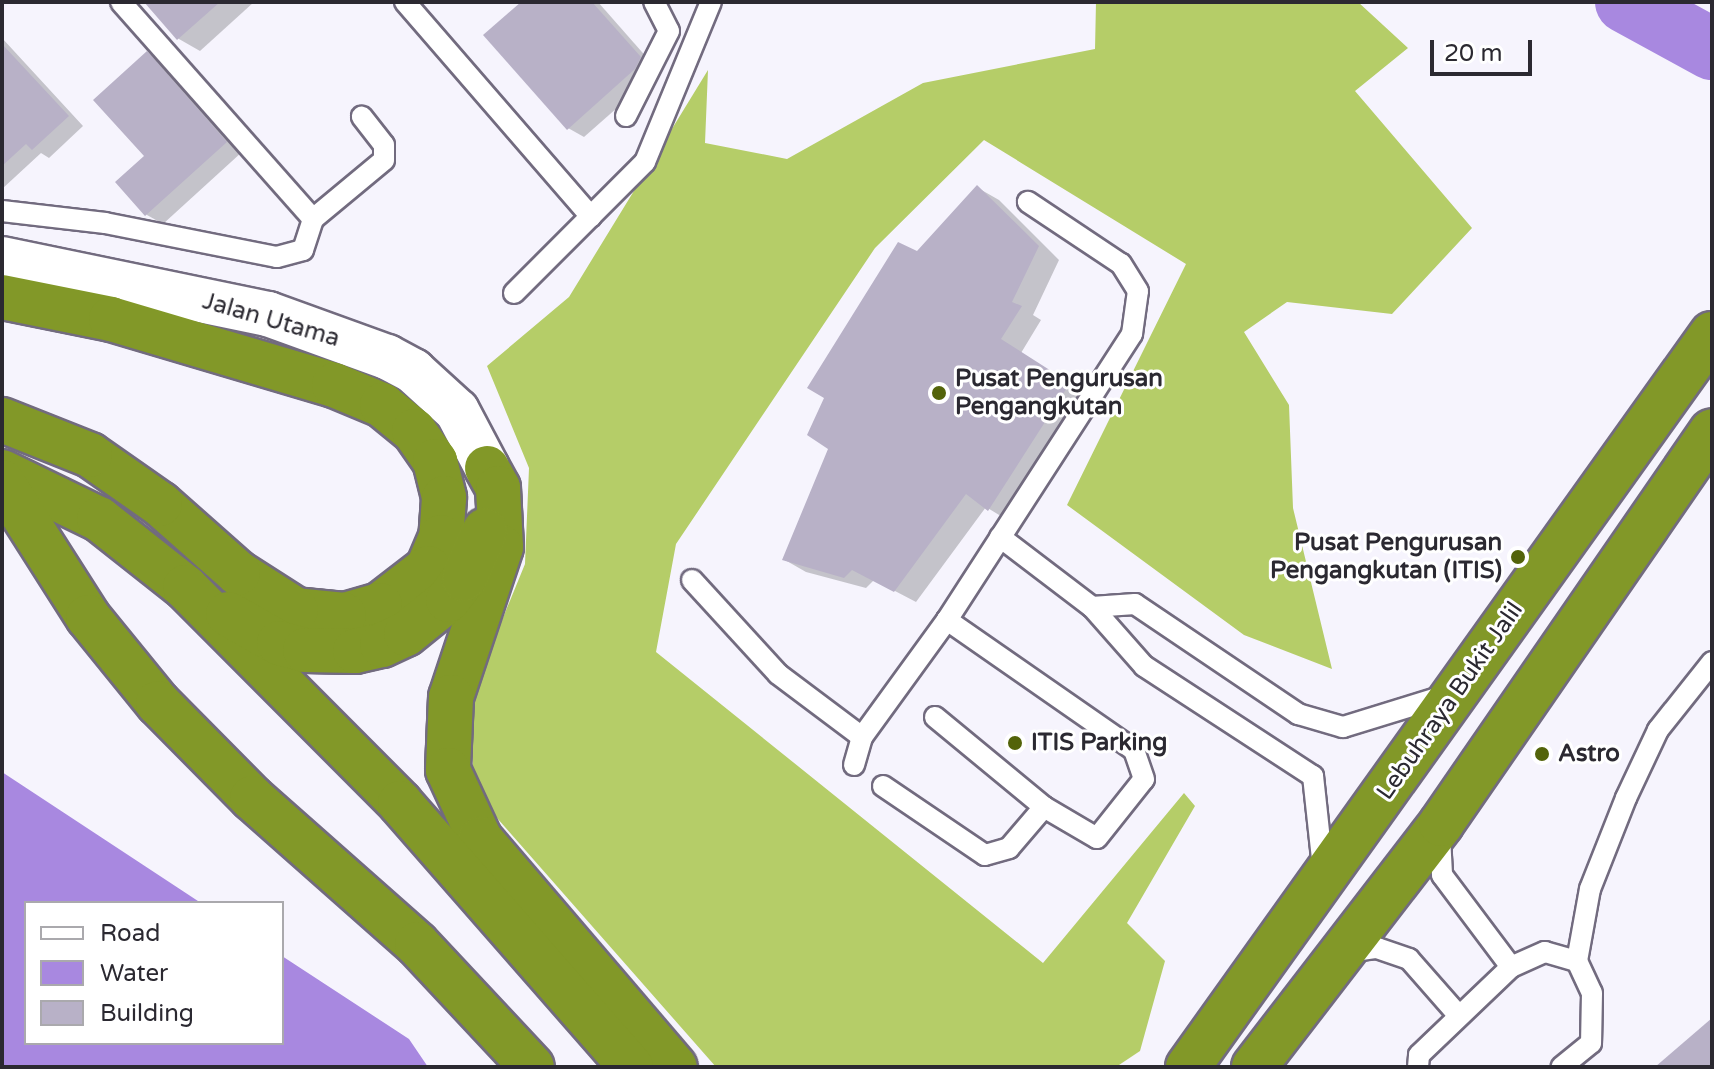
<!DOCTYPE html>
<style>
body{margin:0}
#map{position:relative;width:1714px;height:1069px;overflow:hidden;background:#f6f4fd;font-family:"Varela Round",sans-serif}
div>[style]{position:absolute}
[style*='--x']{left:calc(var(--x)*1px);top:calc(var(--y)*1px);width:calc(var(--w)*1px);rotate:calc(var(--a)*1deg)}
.forest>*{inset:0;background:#b5cd68}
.water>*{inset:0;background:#a888e0}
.shadow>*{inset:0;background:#0003}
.river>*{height:62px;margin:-31px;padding:0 31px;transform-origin:31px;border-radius:31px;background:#a888e0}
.building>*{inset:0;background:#b8b1c7}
.roads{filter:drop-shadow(2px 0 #726b7f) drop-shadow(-2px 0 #726b7f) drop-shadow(0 2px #726b7f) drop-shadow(0 -2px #726b7f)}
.lane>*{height:20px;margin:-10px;padding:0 10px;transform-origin:10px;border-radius:10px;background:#fff}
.secondary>*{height:44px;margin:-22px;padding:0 22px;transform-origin:22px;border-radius:22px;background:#fff}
.highway>*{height:44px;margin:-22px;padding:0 22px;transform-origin:22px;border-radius:22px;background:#829828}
.dots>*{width:22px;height:22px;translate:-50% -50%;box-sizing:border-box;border:4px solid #fff;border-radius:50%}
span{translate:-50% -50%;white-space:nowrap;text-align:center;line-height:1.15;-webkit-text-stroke:6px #fff;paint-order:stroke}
.street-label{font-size:24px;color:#2b2931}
.poi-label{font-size:24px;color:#2b2931;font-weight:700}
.left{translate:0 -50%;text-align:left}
.right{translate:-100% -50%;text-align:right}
.frame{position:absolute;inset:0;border:4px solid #2b2931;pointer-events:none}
.legend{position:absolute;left:24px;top:901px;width:260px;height:144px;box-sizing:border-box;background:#fff;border:2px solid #aaa9ad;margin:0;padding:10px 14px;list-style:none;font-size:24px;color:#2b2931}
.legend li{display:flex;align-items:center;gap:16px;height:40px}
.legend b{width:40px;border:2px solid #aaa9ad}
.scale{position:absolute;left:1430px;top:40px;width:102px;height:36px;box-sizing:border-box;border:4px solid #2b2931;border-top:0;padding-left:10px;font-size:24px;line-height:28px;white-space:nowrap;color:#2b2931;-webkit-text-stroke:6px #fff;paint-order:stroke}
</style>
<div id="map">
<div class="forest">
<div style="clip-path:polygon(1096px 2px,1358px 2px,1408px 48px,1355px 91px,1472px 228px,1392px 314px,1287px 302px,1244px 332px,1289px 405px,1293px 508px,1332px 669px,1244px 635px,1067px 505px,1186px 264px,984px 140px,875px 248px,676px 544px,656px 652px,1043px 963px,1184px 793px,1195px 806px,1127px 923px,1165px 961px,1140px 1051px,1116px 1067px,716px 1067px,475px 793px,468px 703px,525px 564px,529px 468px,487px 366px,569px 297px,708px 70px,705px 143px,787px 159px,923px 83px,1095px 49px)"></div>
</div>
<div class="water">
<div style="clip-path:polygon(2px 772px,201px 903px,26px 903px,26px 1043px,282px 1043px,282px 956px,409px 1039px,428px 1067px,2px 1067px)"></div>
</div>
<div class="shadow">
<div style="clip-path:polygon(146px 2px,254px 2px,200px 51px,179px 39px)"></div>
<div style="clip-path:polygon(524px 2px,598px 2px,656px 68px,651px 78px,584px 137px,568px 128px)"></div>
<div style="clip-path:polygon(2px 38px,83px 126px,49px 158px,41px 153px,2px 189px)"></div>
<div style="clip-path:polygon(147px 53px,163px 63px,242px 152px,163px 224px,147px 215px,118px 183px,147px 156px)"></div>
<div style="clip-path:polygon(978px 188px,999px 200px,1059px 260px,1033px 315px,1041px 320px,1021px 353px,1089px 397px,1009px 521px,986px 507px,916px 602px,874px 580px,866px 588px,806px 572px,785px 560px,830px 448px,918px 254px)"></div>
</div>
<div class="river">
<div style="--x:1626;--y:2;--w:98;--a:28.7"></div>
</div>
<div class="building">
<div style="clip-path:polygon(144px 2px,220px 2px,177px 40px)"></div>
<div style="clip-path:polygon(521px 2px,592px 2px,641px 57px,635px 69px,567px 130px,483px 35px)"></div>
<div style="clip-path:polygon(2px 44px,69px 116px,32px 150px,26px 144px,2px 166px)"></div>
<div style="clip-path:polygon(147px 51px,227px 142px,145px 216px,115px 182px,144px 156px,93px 100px)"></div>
<div style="clip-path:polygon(977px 185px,1039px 246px,1012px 302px,1022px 306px,1001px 339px,1070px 383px,988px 511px,966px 494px,894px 592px,852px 570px,844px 578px,782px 560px,828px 449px,807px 435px,824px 398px,807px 388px,898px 242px,917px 251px)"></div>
<div style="clip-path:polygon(1712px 1018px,1712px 1067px,1655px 1067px)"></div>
</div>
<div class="roads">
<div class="lane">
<div style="--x:121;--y:2;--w:290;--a:48.5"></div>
<div style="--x:405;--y:2;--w:284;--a:49.1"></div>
<div style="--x:626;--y:116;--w:95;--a:-63.2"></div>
<div style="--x:669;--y:31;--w:33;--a:-117"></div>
<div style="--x:2;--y:211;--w:104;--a:6.6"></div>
<div style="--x:105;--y:223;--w:175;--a:11.2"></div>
<div style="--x:277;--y:257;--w:27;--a:-15"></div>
<div style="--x:303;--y:250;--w:33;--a:-72"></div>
<div style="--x:313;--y:219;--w:92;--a:-39.7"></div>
<div style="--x:384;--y:160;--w:15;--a:-90"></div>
<div style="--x:384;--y:145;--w:36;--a:-128"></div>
<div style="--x:514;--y:293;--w:185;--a:-45"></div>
<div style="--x:645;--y:162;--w:173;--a:-67.6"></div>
<div style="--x:1000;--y:537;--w:116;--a:37.3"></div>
<div style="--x:1092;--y:607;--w:79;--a:48.6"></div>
<div style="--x:1144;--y:666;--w:202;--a:33.1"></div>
<div style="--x:1313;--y:776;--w:93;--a:83.8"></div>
<div style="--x:692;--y:580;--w:127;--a:47.5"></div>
<div style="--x:778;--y:674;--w:105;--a:36.9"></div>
<div style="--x:1092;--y:607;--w:43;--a:-4"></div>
<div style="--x:1135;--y:604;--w:197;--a:34"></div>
<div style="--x:1298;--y:714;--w:47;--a:16.1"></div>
<div style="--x:1343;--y:727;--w:106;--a:-17.1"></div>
<div style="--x:935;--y:717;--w:141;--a:39.5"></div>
<div style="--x:1044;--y:807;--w:61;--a:30.3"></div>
<div style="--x:1097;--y:838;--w:75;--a:-51.5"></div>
<div style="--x:1144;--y:779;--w:31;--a:-109"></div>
<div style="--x:1134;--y:750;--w:228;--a:-145.2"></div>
<div style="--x:854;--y:765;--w:29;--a:-74"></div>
<div style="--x:862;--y:737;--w:145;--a:-54"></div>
<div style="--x:947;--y:620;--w:341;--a:-57.1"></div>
<div style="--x:1132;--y:334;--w:43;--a:-82.1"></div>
<div style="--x:1138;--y:291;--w:32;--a:-122"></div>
<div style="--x:1121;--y:264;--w:112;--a:-146.3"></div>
<div style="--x:883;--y:786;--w:123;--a:34.1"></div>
<div style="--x:985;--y:855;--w:25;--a:-16"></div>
<div style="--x:1009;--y:848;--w:54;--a:-49.5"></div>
<div style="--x:1440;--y:836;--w:39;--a:87"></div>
<div style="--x:1442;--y:875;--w:115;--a:53.1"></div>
<div style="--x:1347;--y:952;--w:30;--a:-8"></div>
<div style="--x:1377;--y:948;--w:34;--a:19"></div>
<div style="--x:1409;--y:959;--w:76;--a:48.7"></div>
<div style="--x:1577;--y:961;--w:73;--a:-79.8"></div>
<div style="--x:1590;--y:889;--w:98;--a:-68.4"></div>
<div style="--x:1626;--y:798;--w:75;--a:-64.8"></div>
<div style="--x:1658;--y:730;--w:87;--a:-51.5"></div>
<div style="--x:1418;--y:1067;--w:12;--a:-85"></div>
<div style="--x:1419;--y:1055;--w:127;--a:-43.7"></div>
<div style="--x:1511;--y:967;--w:37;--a:-24"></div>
<div style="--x:1545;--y:952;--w:33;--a:16"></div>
<div style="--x:1577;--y:961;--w:35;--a:65"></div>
<div style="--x:1592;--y:993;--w:50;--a:91.1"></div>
<div style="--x:1591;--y:1043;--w:38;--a:141"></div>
</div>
<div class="secondary">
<div style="--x:2;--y:259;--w:272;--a:11.7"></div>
<div style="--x:268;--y:314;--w:127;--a:19.9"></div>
<div style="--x:387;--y:357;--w:30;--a:28"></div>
<div style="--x:413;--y:371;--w:59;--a:42.3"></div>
<div style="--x:457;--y:411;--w:64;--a:62.2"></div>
</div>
<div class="highway">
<div style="--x:2;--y:297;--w:111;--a:11.4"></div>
<div style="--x:111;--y:319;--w:233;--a:16.5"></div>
<div style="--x:334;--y:385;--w:52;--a:22.6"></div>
<div style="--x:382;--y:405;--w:41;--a:39.1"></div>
<div style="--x:414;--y:431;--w:37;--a:55"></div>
<div style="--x:435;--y:461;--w:38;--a:76"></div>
<div style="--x:444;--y:498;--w:39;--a:94"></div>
<div style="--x:441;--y:537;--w:34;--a:113"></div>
<div style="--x:428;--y:568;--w:61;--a:142.4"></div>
<div style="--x:380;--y:605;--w:37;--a:164"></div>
<div style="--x:344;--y:615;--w:48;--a:-174.1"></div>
<div style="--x:296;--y:610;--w:69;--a:-147.5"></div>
<div style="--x:238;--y:573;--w:104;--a:-138.5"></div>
<div style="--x:160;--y:504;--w:85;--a:-145"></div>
<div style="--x:90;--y:455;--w:95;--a:-158.3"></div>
<div style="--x:487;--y:468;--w:23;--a:61"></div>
<div style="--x:498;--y:488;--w:59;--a:87.1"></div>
<div style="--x:501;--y:547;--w:158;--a:108.4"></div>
<div style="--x:451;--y:697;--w:73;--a:92.4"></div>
<div style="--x:448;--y:770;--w:76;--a:65.1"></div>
<div style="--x:480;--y:839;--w:300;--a:49.5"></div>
<div style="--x:2;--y:472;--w:108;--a:25.9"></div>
<div style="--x:99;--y:519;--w:110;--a:38.3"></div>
<div style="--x:185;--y:587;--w:305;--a:45.1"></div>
<div style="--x:400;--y:803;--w:351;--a:48.8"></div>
<div style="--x:2;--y:482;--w:160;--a:57.5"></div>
<div style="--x:88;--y:617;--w:111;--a:50.9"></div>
<div style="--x:158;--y:703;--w:134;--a:45.3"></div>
<div style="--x:252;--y:798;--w:220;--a:41.5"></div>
<div style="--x:417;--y:944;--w:168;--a:46.9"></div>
<div style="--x:228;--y:614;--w:59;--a:29.6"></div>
<div style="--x:279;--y:643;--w:27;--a:15"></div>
<div style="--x:305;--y:650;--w:50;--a:1.1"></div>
<div style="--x:355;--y:651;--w:28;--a:-13"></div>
<div style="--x:382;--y:645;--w:26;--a:-25"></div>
<div style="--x:406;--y:634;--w:54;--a:-39"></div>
<div style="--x:448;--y:600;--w:26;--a:-53"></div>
<div style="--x:464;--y:579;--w:53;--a:-66.8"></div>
<div style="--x:1188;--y:1067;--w:901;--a:-54.44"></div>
<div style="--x:1254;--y:1067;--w:307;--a:-52.4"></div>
<div style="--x:1441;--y:824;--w:477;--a:-55.4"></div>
</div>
</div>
<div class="dots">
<div style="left:939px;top:393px;background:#53630a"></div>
<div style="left:1518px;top:557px;background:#53630a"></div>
<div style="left:1015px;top:743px;background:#53630a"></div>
<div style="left:1542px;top:754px;background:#53630a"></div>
</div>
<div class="street-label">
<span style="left:271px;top:320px;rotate:16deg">Jalan Utama</span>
<span style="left:1450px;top:701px;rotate:-55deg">Lebuhraya Bukit Jalil</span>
</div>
<div class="poi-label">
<span class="left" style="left:955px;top:393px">Pusat Pengurusan<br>Pengangkutan</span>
<span class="right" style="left:1502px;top:557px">Pusat Pengurusan<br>Pengangkutan (ITIS)</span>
<span class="left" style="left:1031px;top:743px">ITIS Parking</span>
<span class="left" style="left:1558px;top:754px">Astro</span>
</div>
<div class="frame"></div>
<ul class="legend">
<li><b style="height:10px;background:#fff"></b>Road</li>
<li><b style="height:22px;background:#a888e0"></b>Water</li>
<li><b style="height:22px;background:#b8b1c7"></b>Building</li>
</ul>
<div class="scale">20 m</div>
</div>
